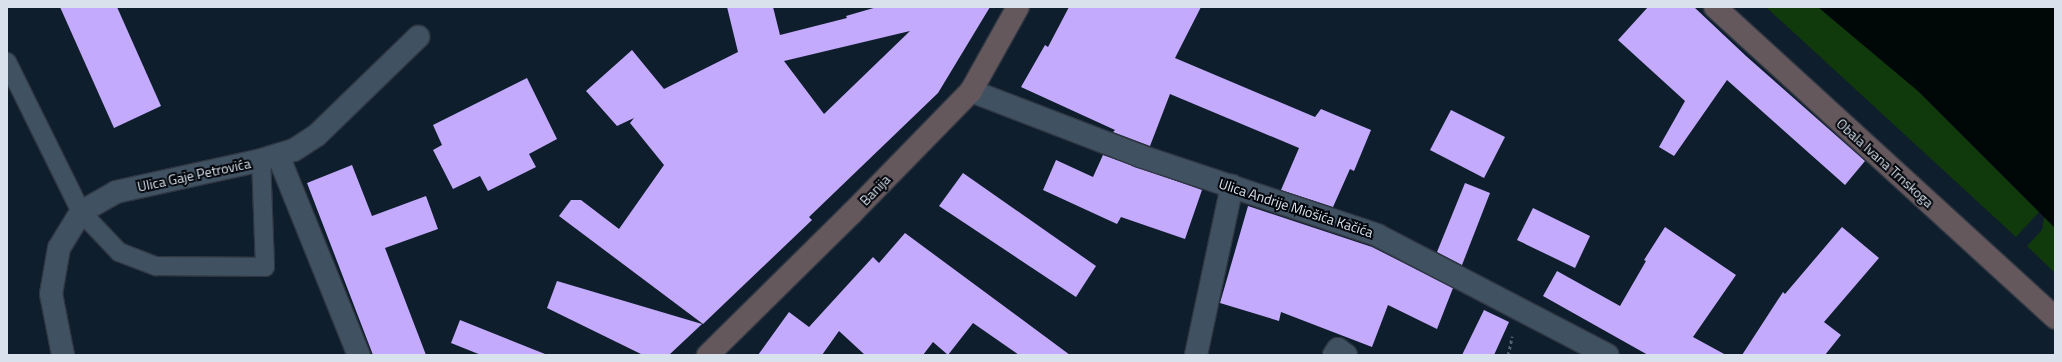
<!DOCTYPE html>
<meta charset="utf-8">
<style>
body{margin:0}
#map{position:relative;width:2062px;height:362px;overflow:hidden;background:#0f1e2c;font-family:"Titillium Web",sans-serif}
div>[style]{position:absolute}
[style*='--x']{left:calc(var(--x)*1px);top:calc(var(--y)*1px);width:calc(var(--w)*1px);rotate:calc(var(--a)*1deg)}
.green>*{inset:0;background:#10390c}
.water>*{inset:0;background:#000707}
.building>*{inset:0;background:#c3aafc}
.path>*{height:2.5px;margin-top:-1.25px;transform-origin:0;background:repeating-linear-gradient(90deg,#55626f 0 3px,transparent 0 6px)}
.roads{filter:drop-shadow(1px 0 #303743) drop-shadow(-1px 0 #303743) drop-shadow(0 1px #303743) drop-shadow(0 -1px #303743)}
.lane>*{height:18px;margin:-9px;padding:0 9px;transform-origin:9px;border-radius:9px;background:#405161}
.street>*{height:22px;margin:-11px;padding:0 11px;transform-origin:11px;border-radius:11px;background:#405161}
.secondary>*{height:22px;margin:-11px;padding:0 11px;transform-origin:11px;border-radius:11px;background:#64585d}
span{translate:-50% -50%;white-space:nowrap;text-align:center;line-height:1.15;-webkit-text-stroke:4px #03070d;paint-order:stroke}
.street-label{font-size:14px;color:#d9e2ec}
.frame{position:absolute;inset:0;border:8px solid #d9e2ec;pointer-events:none}
</style>
<div id="map">
<div class="green">
<div style="clip-path:polygon(1766px 7px,1818px 7px,1918px 91px,2039px 212px,2016px 237px)"></div>
<div style="clip-path:polygon(2044px 217px,2055px 228px,2055px 273px,2027px 246px,2042px 230px)"></div>
</div>
<div class="water">
<div style="clip-path:polygon(1818px 7px,2055px 7px,2055px 228px,1918px 91px)"></div>
</div>
<div class="building">
<div style="clip-path:polygon(60px 7px,117px 7px,161px 106px,114px 128px)"></div>
<div style="clip-path:polygon(evenodd,727px 7px,773px 7px,780px 35px,847px 18px,846px 16px,877px 7px,990px 7px,938px 93px,809px 217px,812px 220px,703px 324px,559px 216px,571px 200px,581px 200px,619px 229px,664px 165px,630px 123px,634px 118px,617px 126px,586px 91px,632px 50px,664px 89px,738px 52px,727px 7px,910px 31px,824px 114px,784px 61px,910px 31px)"></div>
<div style="clip-path:polygon(1069px 7px,1201px 7px,1175px 58px,1315px 117px,1321px 109px,1371px 130px,1354px 171px,1350px 169px,1333px 207px,1281px 190px,1299px 148px,1170px 94px,1150px 146px,1113px 132px,1115px 130px,1021px 87px,1045px 45px,1048px 47px)"></div>
<div style="clip-path:polygon(1648px 7px,1694px 7px,1746px 56px,1865px 161px,1845px 185px,1727px 80px,1674px 156px,1659px 147px,1685px 101px,1618px 40px)"></div>
<div style="clip-path:polygon(527px 78px,557px 139px,529px 154px,536px 167px,488px 191px,480px 176px,453px 189px,433px 150px,442px 145px,433px 125px)"></div>
<div style="clip-path:polygon(1451px 110px,1505px 137px,1484px 178px,1430px 150px)"></div>
<div style="clip-path:polygon(1103px 155px,1202px 190px,1185px 239px,1121px 217px,1117px 224px,1043px 190px,1056px 160px,1093px 177px)"></div>
<div style="clip-path:polygon(352px 165px,372px 216px,426px 196px,438px 229px,385px 248px,426px 355px,373px 355px,307px 183px)"></div>
<div style="clip-path:polygon(963px 173px,1096px 266px,1076px 297px,939px 206px)"></div>
<div style="clip-path:polygon(1465px 183px,1490px 193px,1462px 265px,1437px 252px)"></div>
<div style="clip-path:polygon(1248px 206px,1372px 247px,1453px 288px,1437px 329px,1388px 305px,1372px 347px,1281px 312px,1279px 321px,1220px 303px)"></div>
<div style="clip-path:polygon(1533px 208px,1590px 236px,1575px 268px,1517px 240px)"></div>
<div style="clip-path:polygon(1665px 227px,1736px 275px,1693px 337px,1726px 355px,1648px 355px,1543px 296px,1557px 271px,1620px 306px,1646px 261px,1644px 260px)"></div>
<div style="clip-path:polygon(1842px 227px,1879px 258px,1824px 322px,1841px 335px,1825px 355px,1742px 355px,1783px 292px,1785px 294px)"></div>
<div style="clip-path:polygon(905px 233px,1070px 355px,1019px 355px,973px 323px,948px 355px,933px 342px,923px 355px,865px 355px,839px 331px,822px 355px,758px 355px,789px 312px,809px 327px,873px 257px,879px 263px)"></div>
<div style="clip-path:polygon(557px 281px,702px 324px,669px 355px,643px 355px,547px 308px)"></div>
<div style="clip-path:polygon(1484px 310px,1509px 322px,1494px 355px,1462px 355px)"></div>
<div style="clip-path:polygon(460px 320px,545px 354px,544px 355px,481px 355px,451px 343px)"></div>
</div>
<div class="path">
<div style="--x:1508;--y:355;--w:19;--a:-78"></div>
</div>
<div class="roads">
<div class="lane">
<div style="--x:7;--y:62;--w:167;--a:63.7"></div>
<div style="--x:81;--y:212;--w:55;--a:46.5"></div>
<div style="--x:119;--y:252;--w:40;--a:21"></div>
<div style="--x:156;--y:266;--w:109;--a:0.5"></div>
<div style="--x:265;--y:267;--w:107;--a:-92.1"></div>
</div>
<div class="street">
<div style="--x:971;--y:91;--w:181;--a:21"></div>
<div style="--x:1140;--y:156;--w:250;--a:18.4"></div>
<div style="--x:1377;--y:235;--w:260;--a:27.5"></div>
<div style="--x:278;--y:155;--w:216;--a:68"></div>
<div style="--x:63;--y:355;--w:62;--a:-101.1"></div>
<div style="--x:51;--y:294;--w:47;--a:-80.1"></div>
<div style="--x:59;--y:248;--w:42;--a:-58.6"></div>
<div style="--x:81;--y:212;--w:40;--a:-29.7"></div>
<div style="--x:116;--y:192;--w:148;--a:-12.4"></div>
<div style="--x:261;--y:160;--w:34;--a:-17"></div>
<div style="--x:294;--y:150;--w:27;--a:-33"></div>
<div style="--x:317;--y:135;--w:141;--a:-44.1"></div>
<div style="--x:1196;--y:355;--w:173;--a:-78"></div>
<div style="--x:1334;--y:355;--w:7;--a:-56"></div>
<div style="--x:1338;--y:349;--w:10;--a:37"></div>
</div>
<div class="secondary">
<div style="--x:1715;--y:7;--w:461;--a:42.4"></div>
<div style="--x:708;--y:355;--w:202;--a:-44.6"></div>
<div style="--x:852;--y:213;--w:170;--a:-45.7"></div>
<div style="--x:971;--y:91;--w:96;--a:-60.8"></div>
</div>
</div>
<div class="street-label">
<span style="left:1885px;top:163px;rotate:42deg">Obala Ivana Trnskoga</span>
<span style="left:194px;top:175px;rotate:-12deg">Ulica Gaje Petrovića</span>
<span style="left:875px;top:190px;rotate:-46deg">Banija</span>
<span style="left:1296px;top:208px;rotate:18deg">Ulica Andrije Miošića Kačića</span>
</div>
<div class="frame"></div>
</div>
